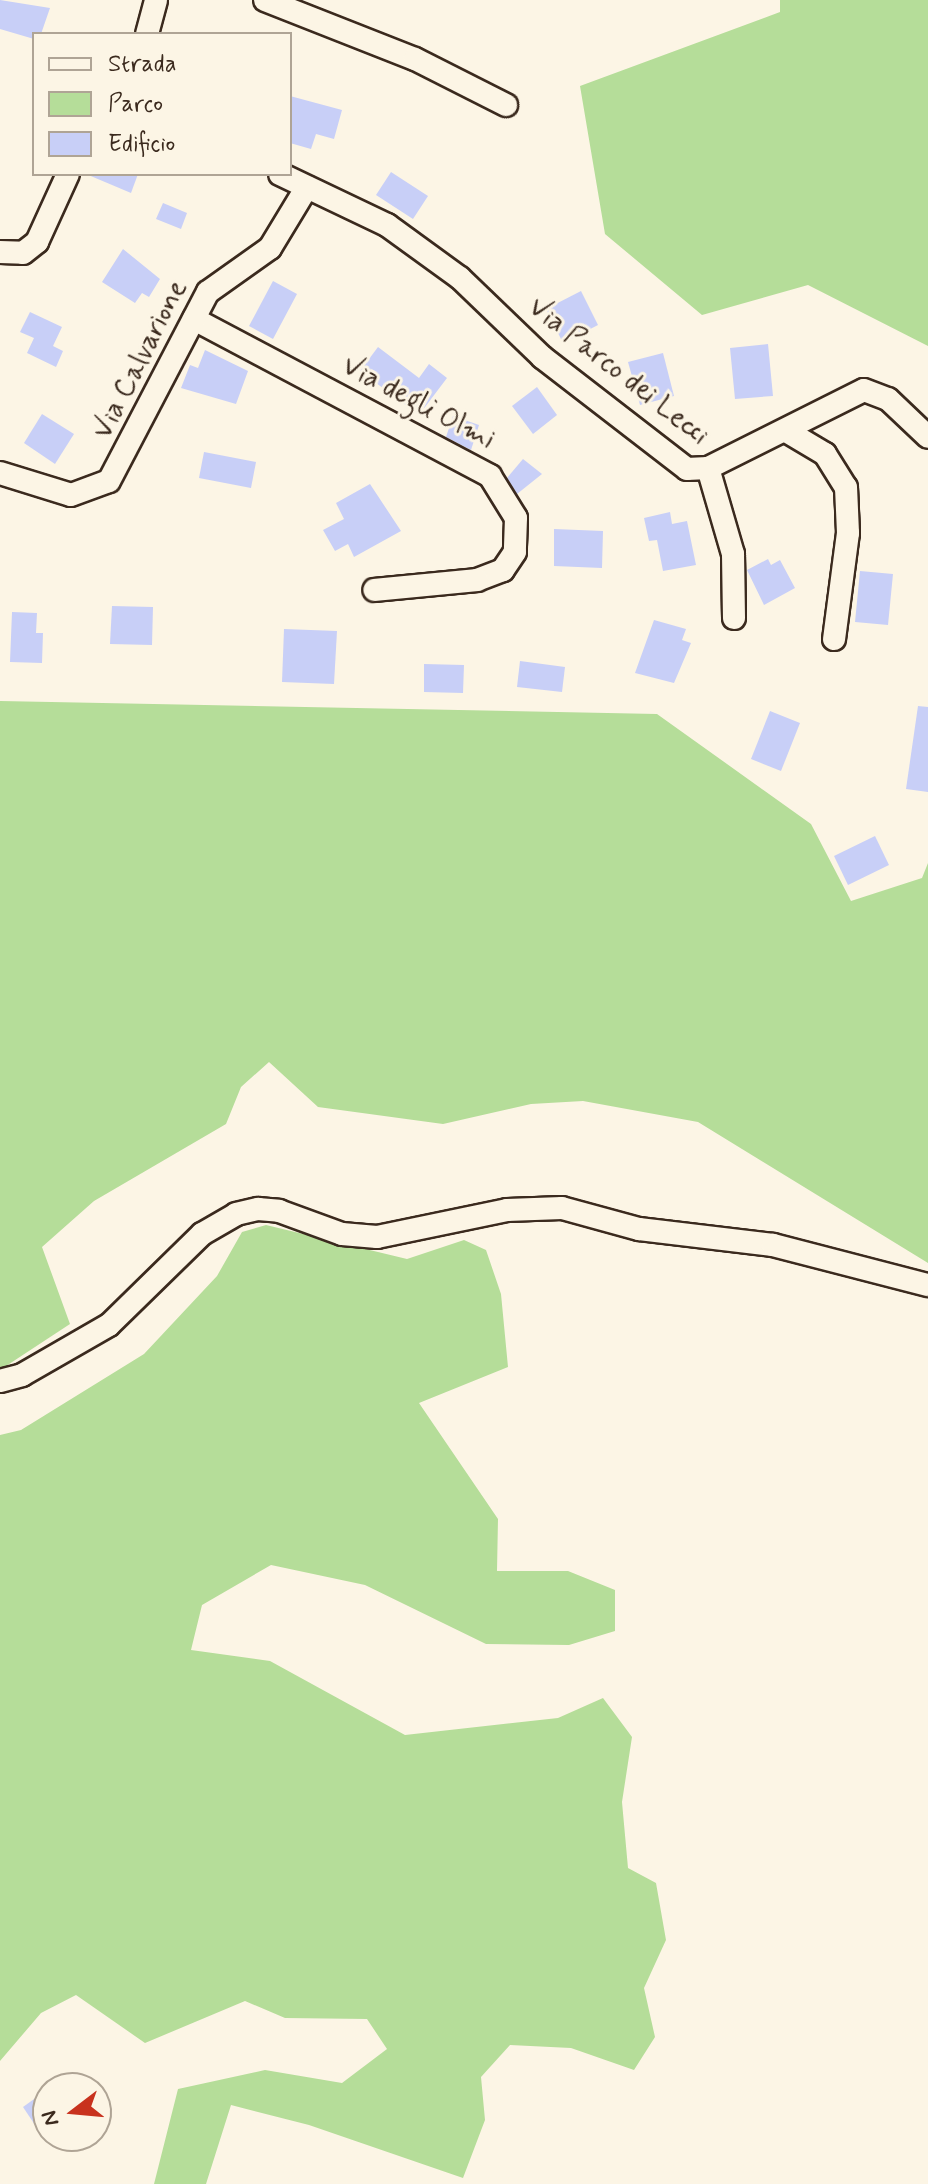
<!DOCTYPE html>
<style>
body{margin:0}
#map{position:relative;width:928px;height:2184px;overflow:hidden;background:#fcf5e5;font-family:Mynerve,sans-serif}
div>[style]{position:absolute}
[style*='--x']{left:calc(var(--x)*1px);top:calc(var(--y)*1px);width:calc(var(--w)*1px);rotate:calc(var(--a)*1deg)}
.green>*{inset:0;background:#b5dd99}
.building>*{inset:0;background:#c8cff7}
.roads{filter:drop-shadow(2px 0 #3b2a1e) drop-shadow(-2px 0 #3b2a1e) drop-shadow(0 2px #3b2a1e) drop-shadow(0 -2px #3b2a1e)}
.minor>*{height:22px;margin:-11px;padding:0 11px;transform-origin:11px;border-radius:11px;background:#fcf5e5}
span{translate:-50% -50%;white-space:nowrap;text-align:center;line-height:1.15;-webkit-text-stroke:6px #fcf5e5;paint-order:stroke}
.street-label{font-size:28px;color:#3b2a1e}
.legend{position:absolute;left:32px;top:32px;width:260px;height:144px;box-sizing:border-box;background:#fcf5e5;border:2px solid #afa495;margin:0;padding:10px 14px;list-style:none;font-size:24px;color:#3b2a1e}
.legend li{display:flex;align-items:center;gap:16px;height:40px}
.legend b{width:40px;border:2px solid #afa495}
.north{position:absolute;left:32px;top:2072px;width:80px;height:80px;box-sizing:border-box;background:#fcf5e5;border:2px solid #afa495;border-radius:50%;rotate:254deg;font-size:22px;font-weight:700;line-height:32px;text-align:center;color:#3b2a1e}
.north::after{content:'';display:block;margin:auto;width:28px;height:36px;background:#c8321e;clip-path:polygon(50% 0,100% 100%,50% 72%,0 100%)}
</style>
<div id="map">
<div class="green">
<div style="clip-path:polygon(780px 0,928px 0,928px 346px,808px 285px,702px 315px,605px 234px,580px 86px,780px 12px)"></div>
<div style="clip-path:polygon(0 701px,657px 714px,811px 824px,851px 901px,922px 878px,928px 863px,928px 1263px,698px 1122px,583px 1101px,531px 1104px,443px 1124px,318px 1107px,269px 1062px,241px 1087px,226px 1124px,94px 1201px,42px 1247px,70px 1324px,0 1370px)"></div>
<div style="clip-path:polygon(266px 1225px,407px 1259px,464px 1240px,486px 1250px,501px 1294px,508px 1367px,419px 1403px,498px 1519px,497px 1571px,568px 1571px,615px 1590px,615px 1631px,569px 1645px,486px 1644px,365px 1585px,271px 1565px,202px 1605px,191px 1650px,270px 1661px,405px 1735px,558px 1718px,603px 1698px,632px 1737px,622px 1802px,628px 1868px,656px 1883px,666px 1940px,644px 1988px,655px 2037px,634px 2070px,571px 2048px,510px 2045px,481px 2077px,485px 2120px,463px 2178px,309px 2125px,231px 2105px,206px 2184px,154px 2184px,178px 2089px,265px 2070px,342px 2083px,387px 2049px,367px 2019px,285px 2018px,245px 2001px,145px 2043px,76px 1995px,41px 2013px,0 2061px,0 1435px,21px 1430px,144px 1354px,217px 1276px,242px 1232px)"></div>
</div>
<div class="building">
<div style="clip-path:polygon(0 0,50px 8px,41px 34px,34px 34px,34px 39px,0 29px)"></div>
<div style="clip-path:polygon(290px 96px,342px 110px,334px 139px,316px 134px,311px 149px,290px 143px)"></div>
<div style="clip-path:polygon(391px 172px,428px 196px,413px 219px,376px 195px)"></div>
<div style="clip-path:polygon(86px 174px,138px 174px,131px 193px)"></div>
<div style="clip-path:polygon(163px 203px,187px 213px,181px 229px,156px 219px)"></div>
<div style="clip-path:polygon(123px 249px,160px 279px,149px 297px,142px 293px,135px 303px,102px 282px)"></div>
<div style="clip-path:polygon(273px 281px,297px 294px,273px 339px,249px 326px)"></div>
<div style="clip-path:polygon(581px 291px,598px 325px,563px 343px,546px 309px)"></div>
<div style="clip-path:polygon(30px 312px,62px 327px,53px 346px,63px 351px,56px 367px,27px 353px,34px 338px,20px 332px)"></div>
<div style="clip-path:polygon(768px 344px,773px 396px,735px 399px,730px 348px)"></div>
<div style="clip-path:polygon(378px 347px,419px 378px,429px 364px,447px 378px,419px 415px,360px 371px)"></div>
<div style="clip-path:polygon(205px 350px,248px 371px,236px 404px,181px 388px,190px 365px,198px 368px)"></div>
<div style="clip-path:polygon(663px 353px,674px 396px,640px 405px,628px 362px)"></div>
<div style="clip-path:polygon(537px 387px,557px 415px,533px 434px,512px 406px)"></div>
<div style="clip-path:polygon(42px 414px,74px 434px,55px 464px,24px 443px)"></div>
<div style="clip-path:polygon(453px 416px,479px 425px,471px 450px,446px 437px)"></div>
<div style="clip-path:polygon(204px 452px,256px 462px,251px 488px,199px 478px)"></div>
<div style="clip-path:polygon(523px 459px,542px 474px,517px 494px,507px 478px)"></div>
<div style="clip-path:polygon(370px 484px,401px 531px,354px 557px,348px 544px,335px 551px,323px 530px,344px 519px,336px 503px)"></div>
<div style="clip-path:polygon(670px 512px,672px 524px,687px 521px,696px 565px,663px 571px,657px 540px,649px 541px,644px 518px)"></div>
<div style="clip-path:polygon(554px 529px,603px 531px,602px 568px,554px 566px)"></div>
<div style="clip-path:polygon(768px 559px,771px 565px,780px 560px,795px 588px,764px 605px,747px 570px)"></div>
<div style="clip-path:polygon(860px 571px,893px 574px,888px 625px,855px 622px)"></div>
<div style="clip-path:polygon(112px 606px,153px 607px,152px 645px,110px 644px)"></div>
<div style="clip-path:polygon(12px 612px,37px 613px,36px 633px,43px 633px,42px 663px,10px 662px)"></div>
<div style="clip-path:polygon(654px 620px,686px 629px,682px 640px,691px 643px,674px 683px,635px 673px)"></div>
<div style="clip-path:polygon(284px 629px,337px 631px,334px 684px,282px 682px)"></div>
<div style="clip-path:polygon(520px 661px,565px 667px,562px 692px,517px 687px)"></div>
<div style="clip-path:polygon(424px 664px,464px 665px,463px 693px,424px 692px)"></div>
<div style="clip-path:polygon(918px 706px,928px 707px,928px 792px,906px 789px)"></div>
<div style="clip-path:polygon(770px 711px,800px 723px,781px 771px,751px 759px)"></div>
<div style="clip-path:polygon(875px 836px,889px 865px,848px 885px,834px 856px)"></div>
<div style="clip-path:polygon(48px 2089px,48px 2120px,37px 2128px,23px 2107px)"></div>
</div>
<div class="roads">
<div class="minor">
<div style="--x:265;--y:0;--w:161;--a:21.5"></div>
<div style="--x:415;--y:59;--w:102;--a:26.8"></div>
<div style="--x:147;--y:34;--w:35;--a:-75"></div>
<div style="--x:280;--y:174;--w:119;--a:25.5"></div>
<div style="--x:387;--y:225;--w:90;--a:36"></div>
<div style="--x:460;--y:278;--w:114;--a:43.9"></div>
<div style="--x:542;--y:357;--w:183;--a:37.7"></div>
<div style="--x:687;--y:469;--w:21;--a:-3"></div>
<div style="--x:708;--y:468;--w:174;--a:-26.6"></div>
<div style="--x:864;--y:390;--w:26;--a:21"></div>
<div style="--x:888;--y:399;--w:55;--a:43.5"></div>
<div style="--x:0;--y:252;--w:23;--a:2"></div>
<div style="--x:23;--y:253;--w:18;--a:-38"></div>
<div style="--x:37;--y:242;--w:75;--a:-65.5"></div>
<div style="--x:194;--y:319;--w:335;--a:27.9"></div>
<div style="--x:490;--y:476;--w:49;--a:58.2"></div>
<div style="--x:516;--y:518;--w:34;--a:92"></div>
<div style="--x:515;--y:552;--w:22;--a:124"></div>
<div style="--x:503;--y:570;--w:28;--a:159"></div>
<div style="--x:477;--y:580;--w:103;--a:174.5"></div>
<div style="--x:788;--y:432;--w:43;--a:30.7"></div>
<div style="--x:825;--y:454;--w:39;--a:58"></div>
<div style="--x:846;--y:487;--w:46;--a:87.5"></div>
<div style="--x:848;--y:533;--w:107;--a:97.5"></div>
<div style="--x:708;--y:468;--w:90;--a:73.8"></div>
<div style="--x:733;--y:554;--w:64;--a:89.1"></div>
<div style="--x:0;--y:473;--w:74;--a:17.2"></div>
<div style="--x:71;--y:495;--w:40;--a:-20.2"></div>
<div style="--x:109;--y:481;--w:213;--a:-62.4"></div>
<div style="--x:208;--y:292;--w:76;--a:-35.4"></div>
<div style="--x:270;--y:248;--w:71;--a:-58.8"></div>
<div style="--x:0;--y:1381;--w:23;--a:-15"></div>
<div style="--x:22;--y:1375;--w:100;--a:-29.9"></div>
<div style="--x:109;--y:1325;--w:130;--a:-44.4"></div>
<div style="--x:202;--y:1234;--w:39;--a:-30"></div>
<div style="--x:236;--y:1214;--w:23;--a:-13"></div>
<div style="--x:258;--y:1209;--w:21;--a:5"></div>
<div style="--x:279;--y:1211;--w:67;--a:20.1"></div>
<div style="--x:342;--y:1234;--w:35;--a:5"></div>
<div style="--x:377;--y:1237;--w:133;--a:-11.7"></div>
<div style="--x:507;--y:1210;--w:55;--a:-2.1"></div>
<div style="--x:562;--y:1208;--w:80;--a:15.3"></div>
<div style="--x:639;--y:1229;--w:135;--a:6.8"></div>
<div style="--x:773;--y:1245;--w:160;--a:14.5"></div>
</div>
</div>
<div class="street-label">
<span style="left:141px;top:360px;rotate:-63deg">Via Calvarione</span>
<span style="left:618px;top:372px;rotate:38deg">Via Parco dei Lecci</span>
<span style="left:418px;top:404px;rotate:28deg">Via degli Olmi</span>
</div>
<ul class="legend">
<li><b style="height:10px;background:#fcf5e5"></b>Strada</li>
<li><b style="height:22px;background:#b5dd99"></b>Parco</li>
<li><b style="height:22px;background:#c8cff7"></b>Edificio</li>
</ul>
<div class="north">N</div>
</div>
